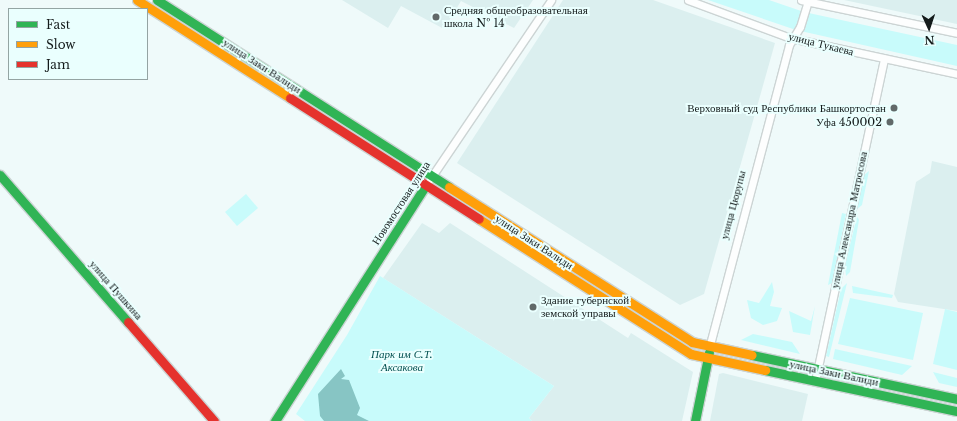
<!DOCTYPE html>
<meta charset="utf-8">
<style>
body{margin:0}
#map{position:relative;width:957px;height:421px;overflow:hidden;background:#effafa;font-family:"Libre Baskerville",serif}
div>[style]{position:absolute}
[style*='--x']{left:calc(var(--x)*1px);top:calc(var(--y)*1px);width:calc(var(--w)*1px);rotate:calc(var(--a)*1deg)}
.built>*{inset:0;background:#dbefef}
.green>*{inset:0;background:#c8fbfb}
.water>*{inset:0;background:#87c5c4}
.roads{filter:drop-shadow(1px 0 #ccd4d4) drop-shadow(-1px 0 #ccd4d4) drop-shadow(0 1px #ccd4d4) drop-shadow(0 -1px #ccd4d4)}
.street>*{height:7px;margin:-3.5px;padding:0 3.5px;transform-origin:3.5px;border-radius:3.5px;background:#fdfefe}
.fast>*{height:9px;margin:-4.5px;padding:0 4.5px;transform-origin:4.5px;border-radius:4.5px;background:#30b455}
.slow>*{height:9px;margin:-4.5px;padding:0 4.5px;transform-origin:4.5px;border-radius:4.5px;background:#ff9f0a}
.jam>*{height:9px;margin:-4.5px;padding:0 4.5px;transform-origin:4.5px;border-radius:4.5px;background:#e5322d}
.dots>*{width:11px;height:11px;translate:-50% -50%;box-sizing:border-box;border:2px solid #eafffe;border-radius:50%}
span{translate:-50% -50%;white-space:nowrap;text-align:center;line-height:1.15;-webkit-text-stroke:4px #eafffe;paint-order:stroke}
.poi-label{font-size:11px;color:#141b1b}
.left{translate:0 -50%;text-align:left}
.right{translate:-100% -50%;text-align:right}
.street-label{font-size:11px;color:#141b1b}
.park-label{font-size:11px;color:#004f4f;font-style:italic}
.legend{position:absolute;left:8px;top:8px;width:140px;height:72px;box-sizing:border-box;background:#eafffe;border:1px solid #94a4a3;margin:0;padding:5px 7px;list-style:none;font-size:12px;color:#141b1b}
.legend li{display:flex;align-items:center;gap:8px;height:20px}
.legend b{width:20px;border:1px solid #94a4a3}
.north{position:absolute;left:909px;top:8px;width:40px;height:40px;-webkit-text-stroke:3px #eafffe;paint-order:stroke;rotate:177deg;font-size:11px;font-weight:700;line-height:16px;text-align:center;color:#141b1b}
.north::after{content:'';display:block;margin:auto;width:14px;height:18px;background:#141b1b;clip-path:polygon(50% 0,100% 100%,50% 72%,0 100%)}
</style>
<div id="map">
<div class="built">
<div style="clip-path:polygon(342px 0,533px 0,514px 28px,461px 1px,444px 29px,401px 6px,388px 28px)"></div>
<div style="clip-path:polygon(563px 0,653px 0,775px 43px,704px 294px,680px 305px,457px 163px)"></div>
<div style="clip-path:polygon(844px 0,957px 0,957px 24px)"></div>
<div style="clip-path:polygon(932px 161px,957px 167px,957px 311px,898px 302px,894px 294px,916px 182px,930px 173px)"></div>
<div style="clip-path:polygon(422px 223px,439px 233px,450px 223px,628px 338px,631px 333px,693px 372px,682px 421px,532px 421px,529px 418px,554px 386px,383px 278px)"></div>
<div style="clip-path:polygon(723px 373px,808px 394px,802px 421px,710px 421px,719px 374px)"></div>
</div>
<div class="green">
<div style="clip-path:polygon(708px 0,769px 0,804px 12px,957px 45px,957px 66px,796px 30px)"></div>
<div style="clip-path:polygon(869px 171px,862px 205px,856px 210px,864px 175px)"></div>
<div style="clip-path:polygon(246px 194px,258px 208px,237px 226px,225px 212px)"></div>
<div style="clip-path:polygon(842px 213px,846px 214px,832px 283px,828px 285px)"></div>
<div style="clip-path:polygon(857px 216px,859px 220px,850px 272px,846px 276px,845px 266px)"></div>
<div style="clip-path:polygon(380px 276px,554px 386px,529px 418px,532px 421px,305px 421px,296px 414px,347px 335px)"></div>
<div style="clip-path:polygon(772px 282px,774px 292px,770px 306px,782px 308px,777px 321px,763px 325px,751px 318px,747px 300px,759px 303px)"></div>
<div style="clip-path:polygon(847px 283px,829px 357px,826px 356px,841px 289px)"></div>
<div style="clip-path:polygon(852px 286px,893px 295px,892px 298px,853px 293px)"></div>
<div style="clip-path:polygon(850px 298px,923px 313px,913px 360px,838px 344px)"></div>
<div style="clip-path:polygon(815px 306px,810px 335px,793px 332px,789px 311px,811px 321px)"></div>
<div style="clip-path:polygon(945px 309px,957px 312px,957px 370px,933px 364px)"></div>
<div style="clip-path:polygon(753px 334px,792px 342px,800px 354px,741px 340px)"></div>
<div style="clip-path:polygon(835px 349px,912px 366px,902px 375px,833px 359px)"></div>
<div style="clip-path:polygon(933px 372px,957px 378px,957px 387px,939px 383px)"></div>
</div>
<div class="water">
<div style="clip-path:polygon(341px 369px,345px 376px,341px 379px,349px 380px,360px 408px,357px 415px,369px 421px,324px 421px,320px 416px,318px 394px)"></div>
</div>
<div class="roads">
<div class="street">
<div style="--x:688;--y:0;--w:110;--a:20.3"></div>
<div style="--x:791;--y:38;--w:170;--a:12.2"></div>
<div style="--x:801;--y:0;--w:159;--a:11.9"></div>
<div style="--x:430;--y:179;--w:216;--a:-55.9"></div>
<div style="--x:709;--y:348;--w:313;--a:-75.2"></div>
<div style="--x:789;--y:45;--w:21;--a:-59"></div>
<div style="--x:800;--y:27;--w:28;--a:-73"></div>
<div style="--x:815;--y:381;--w:330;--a:-77.9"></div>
</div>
<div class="fast">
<div style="--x:157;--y:0;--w:347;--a:32.6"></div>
<div style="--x:0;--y:175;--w:195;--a:49"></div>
<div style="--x:752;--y:355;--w:210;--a:12.1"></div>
<div style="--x:765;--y:370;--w:196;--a:12.1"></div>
<div style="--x:275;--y:421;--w:279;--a:-57.4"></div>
<div style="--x:695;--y:421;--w:70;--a:-78.5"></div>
</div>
<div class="slow">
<div style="--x:137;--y:0;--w:182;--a:32.6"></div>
<div style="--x:449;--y:187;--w:288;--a:32.5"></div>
<div style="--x:692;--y:342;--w:61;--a:12.2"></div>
<div style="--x:479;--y:219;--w:251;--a:32.5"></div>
<div style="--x:691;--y:354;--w:76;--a:12.2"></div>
</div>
<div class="jam">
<div style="--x:290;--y:98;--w:224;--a:32.6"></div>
<div style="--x:128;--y:322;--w:131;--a:49"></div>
</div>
</div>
<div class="dots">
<div style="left:436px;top:17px;background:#616969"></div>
<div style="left:894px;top:108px;background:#616969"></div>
<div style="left:890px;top:122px;background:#616969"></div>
<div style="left:533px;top:307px;background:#616969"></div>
</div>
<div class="poi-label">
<span class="left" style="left:444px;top:17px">Средняя общеобразовательная<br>школа № 14</span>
<span class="right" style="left:886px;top:108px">Верховный суд Республики Башкортостан</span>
<span class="right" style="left:882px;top:122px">Уфа 450002</span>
<span class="left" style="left:541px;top:307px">Здание губернской<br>земской управы</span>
</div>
<div class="street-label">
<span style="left:821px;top:44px;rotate:14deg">улица Тукаева</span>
<span style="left:262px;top:66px;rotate:33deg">улица Заки Валиди</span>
<span style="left:401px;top:203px;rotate:-57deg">Новомостовая улица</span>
<span style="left:733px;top:205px;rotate:-75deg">улица Цюрупы</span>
<span style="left:849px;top:220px;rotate:-78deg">улица Александра Матросова</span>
<span style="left:534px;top:242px;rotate:33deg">улица Заки Валиди</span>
<span style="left:116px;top:290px;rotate:49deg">улица Пушкина</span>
<span style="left:834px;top:373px;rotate:12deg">улица Заки Валиди</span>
</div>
<div class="park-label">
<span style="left:402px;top:361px">Парк им С.Т.<br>Аксакова</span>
</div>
<ul class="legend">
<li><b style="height:5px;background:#30b455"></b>Fast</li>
<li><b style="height:5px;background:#ff9f0a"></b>Slow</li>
<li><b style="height:5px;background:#e5322d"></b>Jam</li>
</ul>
<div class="north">N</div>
</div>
